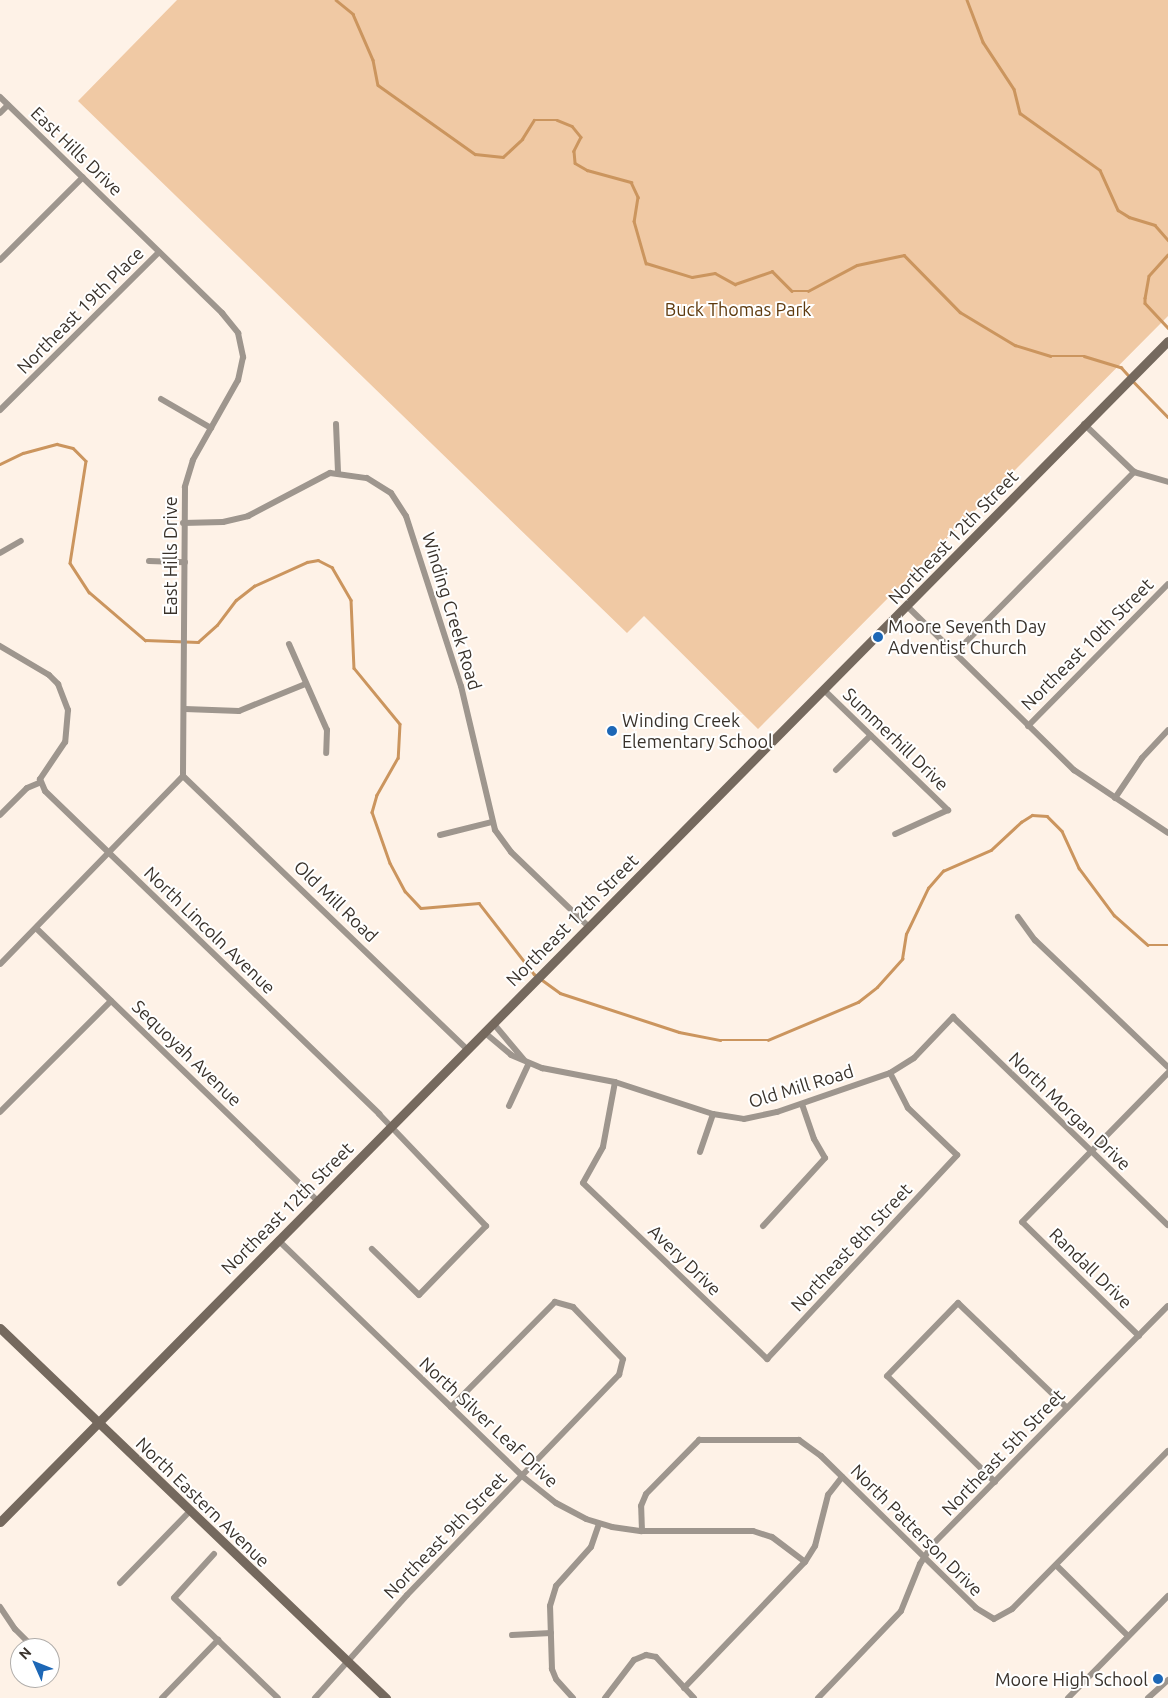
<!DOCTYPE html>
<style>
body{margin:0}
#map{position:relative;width:1168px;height:1698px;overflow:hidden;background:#fef2e7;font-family:Ubuntu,sans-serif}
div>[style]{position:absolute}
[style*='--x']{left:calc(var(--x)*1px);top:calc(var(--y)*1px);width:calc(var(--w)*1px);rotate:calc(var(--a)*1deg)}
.green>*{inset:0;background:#f0c9a4}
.stream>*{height:2.5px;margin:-1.25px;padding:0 1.25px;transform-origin:1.25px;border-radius:1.25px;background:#cb955e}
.street>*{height:6px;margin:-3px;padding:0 3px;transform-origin:3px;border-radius:3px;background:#9e968e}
.secondary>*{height:9px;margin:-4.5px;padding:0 4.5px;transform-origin:4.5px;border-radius:4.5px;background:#75695e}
.dots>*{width:14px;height:14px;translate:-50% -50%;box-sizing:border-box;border:2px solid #fff;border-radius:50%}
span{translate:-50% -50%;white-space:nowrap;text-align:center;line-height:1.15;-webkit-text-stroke:4px #fff;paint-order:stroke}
.street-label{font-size:18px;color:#39322b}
.park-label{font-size:18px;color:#5e3a0e}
.poi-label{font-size:18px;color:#39322b}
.left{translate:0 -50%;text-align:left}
.right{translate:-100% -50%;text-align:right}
.north{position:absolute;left:10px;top:1638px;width:50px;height:50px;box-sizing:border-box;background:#fff;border:1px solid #b0adaa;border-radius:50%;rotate:314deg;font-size:14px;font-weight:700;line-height:20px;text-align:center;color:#39322b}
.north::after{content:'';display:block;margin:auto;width:18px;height:22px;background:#1d67b6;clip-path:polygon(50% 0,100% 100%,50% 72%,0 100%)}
</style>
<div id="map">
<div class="green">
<div style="clip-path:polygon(177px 0,1168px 0,1168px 316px,758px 729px,644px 616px,627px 633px,78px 101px)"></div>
</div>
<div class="stream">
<div style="--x:336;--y:0;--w:22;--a:39"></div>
<div style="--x:353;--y:14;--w:50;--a:66.5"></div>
<div style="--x:373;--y:60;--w:25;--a:79"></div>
<div style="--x:378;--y:85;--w:119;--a:35.4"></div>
<div style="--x:475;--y:154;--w:28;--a:6"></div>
<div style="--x:503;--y:157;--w:26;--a:-43"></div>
<div style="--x:522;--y:139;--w:22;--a:-58"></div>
<div style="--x:534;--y:120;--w:23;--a:0"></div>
<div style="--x:557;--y:120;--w:16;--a:22"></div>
<div style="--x:572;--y:126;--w:14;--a:51"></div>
<div style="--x:581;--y:137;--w:16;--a:117"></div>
<div style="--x:574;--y:151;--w:12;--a:85"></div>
<div style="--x:575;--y:163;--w:14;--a:30"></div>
<div style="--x:587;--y:170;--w:46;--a:15.3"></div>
<div style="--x:631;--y:182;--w:17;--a:65"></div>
<div style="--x:638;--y:197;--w:24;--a:99"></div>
<div style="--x:634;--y:221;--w:44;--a:74.1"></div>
<div style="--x:646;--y:263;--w:48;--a:16.9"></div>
<div style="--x:692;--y:277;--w:23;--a:-10"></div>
<div style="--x:715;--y:273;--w:23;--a:29"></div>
<div style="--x:735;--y:284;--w:39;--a:-19"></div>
<div style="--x:772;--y:271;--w:28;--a:45"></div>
<div style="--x:792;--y:291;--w:16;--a:0"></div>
<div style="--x:808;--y:291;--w:55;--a:-28"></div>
<div style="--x:857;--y:265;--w:48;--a:-12"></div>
<div style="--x:904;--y:255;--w:80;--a:45.5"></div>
<div style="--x:960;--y:312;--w:64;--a:31"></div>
<div style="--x:1015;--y:345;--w:37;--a:17"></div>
<div style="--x:1050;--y:356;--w:34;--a:0"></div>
<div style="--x:1084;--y:356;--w:39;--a:17"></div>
<div style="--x:1121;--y:367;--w:13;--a:48"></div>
<div style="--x:967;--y:0;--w:45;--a:69.1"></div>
<div style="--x:983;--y:42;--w:56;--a:56.6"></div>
<div style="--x:1014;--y:89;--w:25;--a:76"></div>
<div style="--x:1020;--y:113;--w:98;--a:35.5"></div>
<div style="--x:1100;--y:170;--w:44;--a:65.8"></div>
<div style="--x:1118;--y:210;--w:13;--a:32"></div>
<div style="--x:1129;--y:217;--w:27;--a:17"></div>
<div style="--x:1155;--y:225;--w:20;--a:49"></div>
<div style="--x:1168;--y:255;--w:28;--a:132"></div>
<div style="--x:1149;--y:276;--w:22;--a:100"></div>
<div style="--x:1145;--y:298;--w:5;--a:90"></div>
<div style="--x:1145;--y:303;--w:34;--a:47"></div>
<div style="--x:1133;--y:381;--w:50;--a:45.8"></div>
<div style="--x:0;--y:464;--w:25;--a:-26"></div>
<div style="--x:23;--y:453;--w:35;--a:-15"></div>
<div style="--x:57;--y:444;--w:16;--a:14"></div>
<div style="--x:73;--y:448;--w:18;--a:45"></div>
<div style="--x:86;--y:461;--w:103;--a:98.9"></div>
<div style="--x:70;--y:563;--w:35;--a:57"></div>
<div style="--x:89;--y:592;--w:74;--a:40.6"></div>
<div style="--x:145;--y:640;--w:53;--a:2.2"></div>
<div style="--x:198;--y:642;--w:25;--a:-42"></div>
<div style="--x:217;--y:625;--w:31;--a:-53"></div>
<div style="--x:236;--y:600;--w:23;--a:-38"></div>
<div style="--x:254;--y:586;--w:58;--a:-24.4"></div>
<div style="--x:307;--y:562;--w:11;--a:-10"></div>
<div style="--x:318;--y:560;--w:16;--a:27"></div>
<div style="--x:332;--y:567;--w:38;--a:60"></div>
<div style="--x:351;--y:600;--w:68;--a:87.5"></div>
<div style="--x:354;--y:668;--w:72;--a:50.6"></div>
<div style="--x:400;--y:724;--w:34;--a:93"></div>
<div style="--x:398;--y:758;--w:43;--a:119.6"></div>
<div style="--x:377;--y:795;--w:18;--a:106"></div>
<div style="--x:372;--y:812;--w:54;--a:70.6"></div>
<div style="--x:390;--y:863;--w:32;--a:62"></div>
<div style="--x:405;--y:891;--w:23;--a:47"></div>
<div style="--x:421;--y:908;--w:58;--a:-4.9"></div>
<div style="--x:479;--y:903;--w:90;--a:52.2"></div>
<div style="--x:534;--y:974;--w:32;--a:36"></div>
<div style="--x:560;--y:993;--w:125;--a:18.1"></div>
<div style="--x:679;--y:1032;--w:42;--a:11"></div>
<div style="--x:720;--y:1040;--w:48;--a:0"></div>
<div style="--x:768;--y:1040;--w:98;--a:-22.9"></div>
<div style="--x:858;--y:1002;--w:24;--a:-38"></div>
<div style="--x:877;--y:987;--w:38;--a:-48"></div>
<div style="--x:902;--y:959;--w:25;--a:-81"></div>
<div style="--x:906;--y:934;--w:51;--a:-64.4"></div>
<div style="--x:928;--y:888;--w:23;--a:-49"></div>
<div style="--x:943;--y:871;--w:52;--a:-23.6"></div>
<div style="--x:991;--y:850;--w:41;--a:-43"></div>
<div style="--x:1021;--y:822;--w:13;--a:-32"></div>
<div style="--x:1032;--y:815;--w:15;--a:4"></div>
<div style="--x:1047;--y:816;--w:21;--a:45"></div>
<div style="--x:1062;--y:831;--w:41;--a:65.3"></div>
<div style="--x:1079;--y:868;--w:59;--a:53.3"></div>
<div style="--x:1114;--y:915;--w:45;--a:41.4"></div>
<div style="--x:1148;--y:945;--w:20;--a:0"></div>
</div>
<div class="street">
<div style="--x:0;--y:97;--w:310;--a:44.2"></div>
<div style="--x:222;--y:313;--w:26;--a:51"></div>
<div style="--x:238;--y:333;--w:25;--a:78"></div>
<div style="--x:243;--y:357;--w:24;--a:102"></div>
<div style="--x:238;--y:380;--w:92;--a:119.4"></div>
<div style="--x:193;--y:460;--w:28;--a:107"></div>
<div style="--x:185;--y:487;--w:289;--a:90.4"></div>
<div style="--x:183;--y:776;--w:262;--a:134.2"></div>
<div style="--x:0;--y:113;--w:11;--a:-45"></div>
<div style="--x:0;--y:260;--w:117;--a:-45"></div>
<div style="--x:161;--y:399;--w:58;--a:30.1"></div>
<div style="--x:0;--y:410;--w:224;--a:-44.8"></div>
<div style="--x:336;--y:424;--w:48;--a:87.6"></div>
<div style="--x:1084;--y:424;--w:69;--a:43.8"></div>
<div style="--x:1134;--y:472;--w:35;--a:16"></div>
<div style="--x:183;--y:523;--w:40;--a:-1.4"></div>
<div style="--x:223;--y:522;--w:26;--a:-13"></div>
<div style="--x:248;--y:516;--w:93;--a:-27.7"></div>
<div style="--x:330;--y:473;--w:37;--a:8"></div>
<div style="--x:367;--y:478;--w:28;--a:32"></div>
<div style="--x:391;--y:493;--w:27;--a:57"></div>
<div style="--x:406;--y:516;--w:179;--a:72.1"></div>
<div style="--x:461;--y:686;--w:148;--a:76.7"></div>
<div style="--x:495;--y:830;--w:27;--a:54"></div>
<div style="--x:511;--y:852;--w:107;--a:43.9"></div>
<div style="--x:0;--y:553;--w:24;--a:-30"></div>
<div style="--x:149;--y:561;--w:36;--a:2"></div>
<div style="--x:908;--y:607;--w:233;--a:44.5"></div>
<div style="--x:1074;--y:770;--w:113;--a:33.8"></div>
<div style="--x:289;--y:644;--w:94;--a:66.2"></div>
<div style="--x:327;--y:730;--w:23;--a:92"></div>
<div style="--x:0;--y:646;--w:57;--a:30.6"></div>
<div style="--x:49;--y:675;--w:13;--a:45"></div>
<div style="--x:58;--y:684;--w:28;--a:69"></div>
<div style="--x:68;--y:710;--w:32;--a:95"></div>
<div style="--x:65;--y:742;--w:45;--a:124"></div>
<div style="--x:40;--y:779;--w:13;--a:67"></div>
<div style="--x:45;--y:791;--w:465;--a:44"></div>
<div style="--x:379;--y:1114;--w:155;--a:46.3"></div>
<div style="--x:486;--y:1226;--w:96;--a:134.2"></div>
<div style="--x:419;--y:1295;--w:66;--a:-135.6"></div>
<div style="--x:955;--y:653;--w:255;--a:-45.3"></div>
<div style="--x:824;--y:690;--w:173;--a:44.1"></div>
<div style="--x:948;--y:810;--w:58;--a:155.6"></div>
<div style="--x:185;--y:709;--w:54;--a:2.1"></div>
<div style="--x:239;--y:711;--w:71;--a:-22.2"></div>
<div style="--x:1028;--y:726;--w:199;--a:-45.4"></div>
<div style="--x:836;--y:770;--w:49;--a:-45"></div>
<div style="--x:183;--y:776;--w:394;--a:43.9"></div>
<div style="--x:1115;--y:798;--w:48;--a:-56"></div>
<div style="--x:1142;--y:758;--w:38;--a:-47"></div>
<div style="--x:0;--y:815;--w:38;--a:-45"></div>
<div style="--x:27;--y:788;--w:13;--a:-23"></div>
<div style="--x:440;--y:835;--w:54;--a:-14"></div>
<div style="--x:1018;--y:917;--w:29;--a:54"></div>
<div style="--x:1035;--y:940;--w:184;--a:43.7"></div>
<div style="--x:36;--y:928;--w:391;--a:44.1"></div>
<div style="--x:493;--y:1023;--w:48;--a:50"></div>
<div style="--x:484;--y:1032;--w:35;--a:40"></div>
<div style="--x:511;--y:1055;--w:34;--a:23"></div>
<div style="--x:542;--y:1068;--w:74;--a:10.9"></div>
<div style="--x:615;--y:1082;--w:103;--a:18.1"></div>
<div style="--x:713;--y:1114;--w:31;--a:9"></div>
<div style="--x:744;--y:1119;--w:34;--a:-12"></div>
<div style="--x:777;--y:1112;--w:120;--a:-19"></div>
<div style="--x:890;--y:1073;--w:28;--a:-32"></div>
<div style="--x:914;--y:1058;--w:57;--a:-46.4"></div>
<div style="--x:953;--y:1017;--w:299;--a:44.1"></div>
<div style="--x:615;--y:1082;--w:66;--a:100.5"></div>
<div style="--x:603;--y:1147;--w:41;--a:119.1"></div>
<div style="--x:583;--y:1183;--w:255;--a:43.7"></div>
<div style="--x:767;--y:1359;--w:279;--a:-47"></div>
<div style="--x:957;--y:1155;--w:68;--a:-136.2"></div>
<div style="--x:908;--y:1108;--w:39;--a:-117"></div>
<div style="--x:509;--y:1106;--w:47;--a:-65.1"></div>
<div style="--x:0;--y:1112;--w:157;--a:-45"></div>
<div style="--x:700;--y:1152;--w:40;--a:-71.1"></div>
<div style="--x:763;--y:1226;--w:92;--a:-47.6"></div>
<div style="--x:825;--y:1158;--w:22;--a:-120"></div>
<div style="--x:814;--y:1139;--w:37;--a:-109"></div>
<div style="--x:278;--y:1240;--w:339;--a:44"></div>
<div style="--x:522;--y:1476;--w:43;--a:38.5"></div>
<div style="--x:556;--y:1503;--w:34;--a:28"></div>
<div style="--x:586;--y:1519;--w:27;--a:17"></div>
<div style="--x:612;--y:1527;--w:30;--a:8"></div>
<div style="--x:642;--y:1531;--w:111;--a:0"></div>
<div style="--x:753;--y:1531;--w:20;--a:18"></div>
<div style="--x:772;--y:1537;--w:41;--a:37.1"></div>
<div style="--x:1139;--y:1336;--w:163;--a:-135.7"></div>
<div style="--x:1022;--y:1222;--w:209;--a:-45.6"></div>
<div style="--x:995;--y:1482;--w:151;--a:-135.5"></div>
<div style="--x:887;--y:1376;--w:102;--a:-45.8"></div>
<div style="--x:958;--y:1303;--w:151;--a:43.9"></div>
<div style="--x:642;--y:1531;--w:25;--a:-92"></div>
<div style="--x:641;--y:1506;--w:13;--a:-67"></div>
<div style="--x:646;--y:1494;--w:76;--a:-45.5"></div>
<div style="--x:699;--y:1440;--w:100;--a:0"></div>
<div style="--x:799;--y:1440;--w:27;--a:36"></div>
<div style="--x:821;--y:1456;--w:217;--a:44.4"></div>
<div style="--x:976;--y:1608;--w:21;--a:31"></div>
<div style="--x:994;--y:1619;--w:21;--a:-29"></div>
<div style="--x:1012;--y:1609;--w:222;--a:-45.4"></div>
<div style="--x:214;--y:1554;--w:59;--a:132.3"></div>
<div style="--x:174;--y:1598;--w:144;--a:43.9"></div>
<div style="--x:1056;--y:1565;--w:101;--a:44.6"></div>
<div style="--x:120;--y:1583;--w:99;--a:-45.8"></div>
<div style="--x:0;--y:1607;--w:27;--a:56"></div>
<div style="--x:15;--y:1629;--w:27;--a:45"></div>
<div style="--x:512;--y:1635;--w:39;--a:-3"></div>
<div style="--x:684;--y:1688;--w:175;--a:-46.2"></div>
<div style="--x:805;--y:1562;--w:19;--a:-58"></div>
<div style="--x:815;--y:1546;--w:53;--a:-75.7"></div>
<div style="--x:828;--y:1495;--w:23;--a:-52"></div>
<div style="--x:162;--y:1698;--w:81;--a:-46"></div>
<div style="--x:315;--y:1698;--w:138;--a:-48.2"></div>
<div style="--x:407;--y:1595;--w:306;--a:-46.1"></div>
<div style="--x:619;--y:1375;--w:16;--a:-76"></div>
<div style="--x:623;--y:1359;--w:72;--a:-133.9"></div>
<div style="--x:573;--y:1307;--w:19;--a:-164"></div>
<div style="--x:555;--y:1302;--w:148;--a:134.7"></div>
<div style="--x:573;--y:1698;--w:25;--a:-132"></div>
<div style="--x:556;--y:1679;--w:11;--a:-112"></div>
<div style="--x:552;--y:1669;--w:63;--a:-91.8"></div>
<div style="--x:550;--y:1606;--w:21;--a:-73"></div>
<div style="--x:556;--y:1586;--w:52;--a:-48.1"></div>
<div style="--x:591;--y:1547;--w:24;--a:-71"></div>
<div style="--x:605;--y:1698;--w:48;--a:-52.7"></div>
<div style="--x:634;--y:1660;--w:13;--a:-23"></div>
<div style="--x:646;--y:1655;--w:10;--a:11"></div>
<div style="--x:656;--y:1657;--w:56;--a:47.2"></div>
<div style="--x:818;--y:1698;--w:120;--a:-46.3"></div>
<div style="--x:901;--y:1611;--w:51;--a:-68"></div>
<div style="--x:920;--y:1564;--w:24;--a:-57"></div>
<div style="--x:933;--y:1544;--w:334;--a:-45.4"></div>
<div style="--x:1068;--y:1698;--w:143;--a:-45.6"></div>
<div style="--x:1148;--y:1698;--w:27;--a:-42"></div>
</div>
<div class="secondary">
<div style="--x:0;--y:1328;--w:535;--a:43.79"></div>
<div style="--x:0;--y:1522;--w:1661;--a:-45.32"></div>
</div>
<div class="dots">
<div style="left:878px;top:637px;background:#1d67b6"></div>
<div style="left:612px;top:731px;background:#1d67b6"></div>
<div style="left:1158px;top:1679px;background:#1d67b6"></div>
</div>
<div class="street-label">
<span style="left:77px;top:151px;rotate:44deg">East Hills Drive</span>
<span style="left:80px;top:310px;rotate:-45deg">Northeast 19th Place</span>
<span style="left:953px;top:537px;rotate:-46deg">Northeast 12th Street</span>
<span style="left:170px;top:556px;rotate:-90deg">East Hills Drive</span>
<span style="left:452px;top:611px;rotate:73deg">Winding Creek Road</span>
<span style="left:1087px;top:644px;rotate:-45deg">Northeast 10th Street</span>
<span style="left:896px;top:739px;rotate:44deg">Summerhill Drive</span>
<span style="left:336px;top:901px;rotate:44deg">Old Mill Road</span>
<span style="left:572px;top:920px;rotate:-45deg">Northeast 12th Street</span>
<span style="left:210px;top:930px;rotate:44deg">North Lincoln Avenue</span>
<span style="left:187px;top:1053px;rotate:44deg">Sequoyah Avenue</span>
<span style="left:801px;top:1086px;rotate:-17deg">Old Mill Road</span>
<span style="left:1070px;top:1111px;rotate:44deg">North Morgan Drive</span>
<span style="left:287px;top:1208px;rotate:-45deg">Northeast 12th Street</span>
<span style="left:851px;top:1247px;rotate:-47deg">Northeast 8th Street</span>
<span style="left:685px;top:1260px;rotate:44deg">Avery Drive</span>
<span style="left:1091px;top:1268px;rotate:44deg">Randall Drive</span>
<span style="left:489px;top:1422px;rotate:43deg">North Silver Leaf Drive</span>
<span style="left:1003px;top:1452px;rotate:-46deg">Northeast 5th Street</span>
<span style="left:203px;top:1502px;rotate:44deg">North Eastern Avenue</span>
<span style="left:917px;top:1530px;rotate:45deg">North Patterson Drive</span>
<span style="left:445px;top:1535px;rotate:-46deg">Northeast 9th Street</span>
</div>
<div class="park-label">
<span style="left:738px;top:309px">Buck Thomas Park</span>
</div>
<div class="poi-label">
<span class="left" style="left:888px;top:637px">Moore Seventh Day<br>Adventist Church</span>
<span class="left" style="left:622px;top:731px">Winding Creek<br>Elementary School</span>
<span class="right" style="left:1148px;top:1679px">Moore High School</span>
</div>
<div class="north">N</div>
</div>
